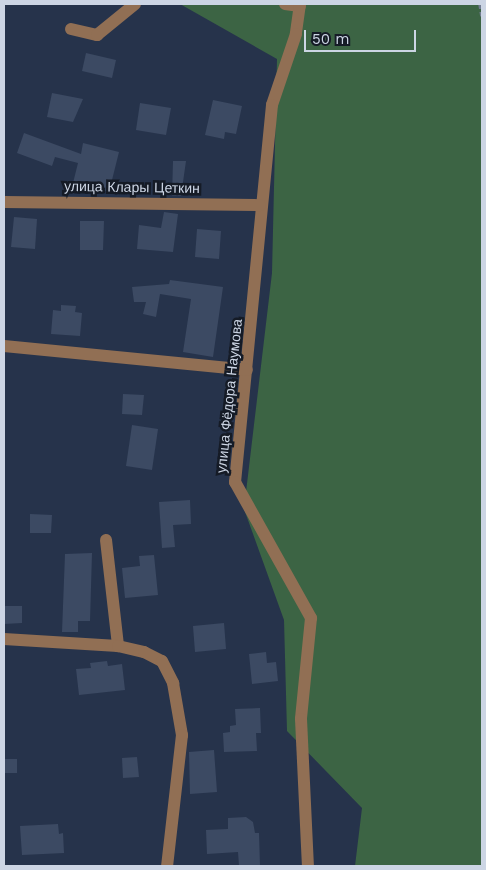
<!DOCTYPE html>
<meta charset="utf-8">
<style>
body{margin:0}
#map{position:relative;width:486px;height:870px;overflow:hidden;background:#26334b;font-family:"Work Sans",sans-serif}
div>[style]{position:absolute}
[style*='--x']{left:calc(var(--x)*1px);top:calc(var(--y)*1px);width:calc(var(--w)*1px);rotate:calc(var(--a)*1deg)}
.forest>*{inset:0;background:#3c6444}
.building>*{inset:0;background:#3c4a63}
.path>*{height:2.5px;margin-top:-1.25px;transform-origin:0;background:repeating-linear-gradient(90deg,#717c90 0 5px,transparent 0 7.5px)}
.minor>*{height:12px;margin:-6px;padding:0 6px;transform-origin:6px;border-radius:6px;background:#916f54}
span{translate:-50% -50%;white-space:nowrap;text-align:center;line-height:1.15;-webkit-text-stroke:5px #151b26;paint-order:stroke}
.street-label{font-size:14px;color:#ccd5e4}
.frame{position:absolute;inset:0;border:5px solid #ccd5e4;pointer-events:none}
.scale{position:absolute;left:304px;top:30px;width:112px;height:22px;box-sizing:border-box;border:2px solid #ccd5e4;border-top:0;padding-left:6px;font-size:15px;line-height:18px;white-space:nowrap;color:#ccd5e4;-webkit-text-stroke:4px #151b26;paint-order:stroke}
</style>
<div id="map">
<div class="forest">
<div style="clip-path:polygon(180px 4px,482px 4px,482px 866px,355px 866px,362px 808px,287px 731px,284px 620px,244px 509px,272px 273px,277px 59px)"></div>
</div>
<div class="building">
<div style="clip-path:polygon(86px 53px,116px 60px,112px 78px,82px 71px)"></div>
<div style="clip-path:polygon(52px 93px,83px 99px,73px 122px,47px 117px)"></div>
<div style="clip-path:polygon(213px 100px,242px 106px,236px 134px,225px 132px,224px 139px,205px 135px)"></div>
<div style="clip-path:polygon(140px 103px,171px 108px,166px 135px,136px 130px)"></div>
<div style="clip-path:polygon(24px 133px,81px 154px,83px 143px,119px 152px,109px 192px,73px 183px,78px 163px,55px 157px,52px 166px,17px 153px)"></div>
<div style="clip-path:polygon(173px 161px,186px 161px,181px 196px,172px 196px)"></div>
<div style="clip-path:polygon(164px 212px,178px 214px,173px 252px,137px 249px,139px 225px,161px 228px)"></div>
<div style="clip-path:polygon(14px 217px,37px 219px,35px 249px,11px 247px)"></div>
<div style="clip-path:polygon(80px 221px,104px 221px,103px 250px,80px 250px)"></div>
<div style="clip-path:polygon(197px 229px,221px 231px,219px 259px,195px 257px)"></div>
<div style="clip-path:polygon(170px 280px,223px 287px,213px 357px,183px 352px,191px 299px,160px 294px,156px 317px,143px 314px,146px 302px,134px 302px,132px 287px,169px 284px)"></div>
<div style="clip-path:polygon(61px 305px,76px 306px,75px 312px,82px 313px,80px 336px,51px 334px,53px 310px,61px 311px)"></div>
<div style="clip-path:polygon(123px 394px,144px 395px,142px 415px,122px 414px)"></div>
<div style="clip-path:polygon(132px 425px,158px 429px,152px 470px,126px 466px)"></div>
<div style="clip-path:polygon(190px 500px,191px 524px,173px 525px,175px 547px,162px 548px,159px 502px)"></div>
<div style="clip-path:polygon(30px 514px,52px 515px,51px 533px,30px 533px)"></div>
<div style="clip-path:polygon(92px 553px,90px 621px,78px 621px,78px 632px,62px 632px,65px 554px)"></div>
<div style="clip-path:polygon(154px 555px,158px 595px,125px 598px,122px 568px,140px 566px,139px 556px)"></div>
<div style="clip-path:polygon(4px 606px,22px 606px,22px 623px,4px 624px)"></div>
<div style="clip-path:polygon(224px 623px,226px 649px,195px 652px,193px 626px)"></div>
<div style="clip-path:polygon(266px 652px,267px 663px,276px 662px,278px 681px,252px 684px,249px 654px)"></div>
<div style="clip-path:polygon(107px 661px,108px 666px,122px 664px,125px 690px,79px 695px,76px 669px,91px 668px,90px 663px)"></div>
<div style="clip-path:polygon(260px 708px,261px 733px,256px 733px,257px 751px,224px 752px,223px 733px,230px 732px,230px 726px,236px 725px,235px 709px)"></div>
<div style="clip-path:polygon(214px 750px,217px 792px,190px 794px,189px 752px)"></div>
<div style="clip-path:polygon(137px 757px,139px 777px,123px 778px,122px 758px)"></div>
<div style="clip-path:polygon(4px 759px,17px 759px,17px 773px,4px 773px)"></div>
<div style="clip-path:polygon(246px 817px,253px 822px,255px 833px,259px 833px,260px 866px,239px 866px,238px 852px,207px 854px,206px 830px,228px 829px,228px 818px)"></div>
<div style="clip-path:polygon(58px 824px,59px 834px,63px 833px,64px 853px,22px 855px,20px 826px)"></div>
</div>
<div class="path">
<div style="--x:480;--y:4;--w:12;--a:81"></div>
</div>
<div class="minor">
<div style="--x:285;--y:4;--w:15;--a:8"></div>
<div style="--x:300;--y:4;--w:30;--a:98"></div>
<div style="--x:296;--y:34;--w:75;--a:108.7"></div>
<div style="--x:272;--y:105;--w:379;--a:95.6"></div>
<div style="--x:235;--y:482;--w:156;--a:60.8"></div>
<div style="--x:311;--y:618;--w:101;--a:95.7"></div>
<div style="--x:301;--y:719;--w:147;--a:87.3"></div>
<div style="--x:71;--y:29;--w:27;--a:13"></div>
<div style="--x:97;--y:35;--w:49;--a:-39.2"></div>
<div style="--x:4;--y:202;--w:256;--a:0.7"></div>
<div style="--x:4;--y:346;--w:244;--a:5.6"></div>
<div style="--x:106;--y:540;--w:107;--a:83.5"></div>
<div style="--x:4;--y:639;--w:114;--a:3.5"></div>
<div style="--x:118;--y:646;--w:27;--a:13"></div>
<div style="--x:144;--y:652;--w:20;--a:27"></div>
<div style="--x:162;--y:661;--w:25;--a:63"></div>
<div style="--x:173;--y:683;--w:53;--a:80.2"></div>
<div style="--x:182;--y:735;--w:132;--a:96.5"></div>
</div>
<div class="street-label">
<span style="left:132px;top:187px;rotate:1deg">улица Клары Цеткин</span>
<span style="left:229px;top:396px;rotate:-84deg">улица Фёдора Наумова</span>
</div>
<div class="frame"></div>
<div class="scale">50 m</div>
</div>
